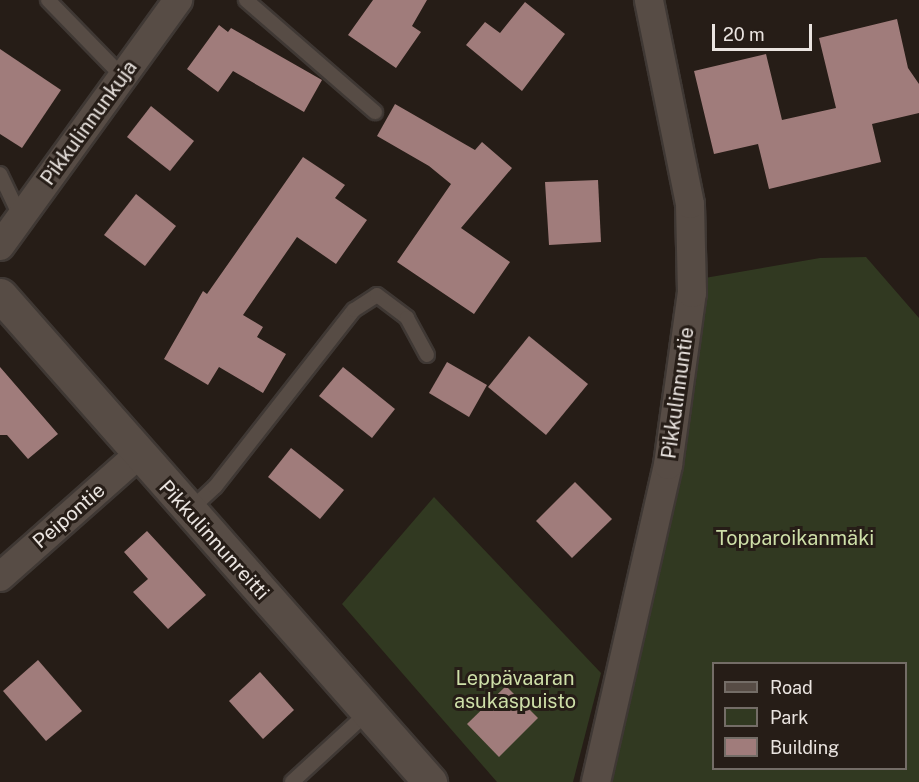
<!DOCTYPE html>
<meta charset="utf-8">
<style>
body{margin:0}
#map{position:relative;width:919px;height:782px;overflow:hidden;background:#261d17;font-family:"Public Sans",sans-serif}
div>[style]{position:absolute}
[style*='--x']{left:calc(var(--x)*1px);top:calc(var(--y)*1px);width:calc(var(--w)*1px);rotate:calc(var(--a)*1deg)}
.green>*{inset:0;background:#313921}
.building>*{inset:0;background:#a07c7b}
.roads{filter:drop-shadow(2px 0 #3f3834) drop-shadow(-2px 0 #3f3834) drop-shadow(0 2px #3f3834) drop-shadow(0 -2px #3f3834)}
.service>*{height:14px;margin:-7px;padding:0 7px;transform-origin:7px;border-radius:7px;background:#574c45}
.minor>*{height:28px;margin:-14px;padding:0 14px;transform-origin:14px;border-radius:14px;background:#574c45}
.tertiary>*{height:33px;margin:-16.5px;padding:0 16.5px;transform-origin:16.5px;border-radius:16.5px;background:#574c45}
span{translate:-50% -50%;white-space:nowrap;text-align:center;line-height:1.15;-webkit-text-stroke:6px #261d17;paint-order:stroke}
.street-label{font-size:20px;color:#eae4e0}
.park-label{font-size:20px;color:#cedfa8}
.legend{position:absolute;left:712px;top:662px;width:195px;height:108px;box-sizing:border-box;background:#261d17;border:2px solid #746d67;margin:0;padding:8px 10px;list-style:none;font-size:18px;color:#eae4e0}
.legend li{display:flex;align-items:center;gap:12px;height:30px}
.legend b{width:30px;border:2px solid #746d67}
.scale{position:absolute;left:712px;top:24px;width:100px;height:27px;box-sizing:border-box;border:3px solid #eae4e0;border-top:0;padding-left:8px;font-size:18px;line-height:21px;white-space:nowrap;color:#eae4e0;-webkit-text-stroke:4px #261d17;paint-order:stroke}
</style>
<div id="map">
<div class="green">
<div style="clip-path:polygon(evenodd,866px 257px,919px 318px,919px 782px,610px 782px,677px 497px,699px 279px,820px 258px,866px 257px,714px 664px,906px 664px,906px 768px,714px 768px,714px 664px)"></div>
<div style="clip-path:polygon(434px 497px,601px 673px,573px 782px,497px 782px,342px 604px)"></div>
</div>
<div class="building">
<div style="clip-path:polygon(373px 0,427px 0,412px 26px,421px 32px,396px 68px,348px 35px)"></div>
<div style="clip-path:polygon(525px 2px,565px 34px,522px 91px,466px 45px,485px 22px,500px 33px)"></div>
<div style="clip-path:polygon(897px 19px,908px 68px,919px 84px,919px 113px,872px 124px,881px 162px,769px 189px,758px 144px,714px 154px,694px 71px,766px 54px,782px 120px,836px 108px,819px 38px)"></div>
<div style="clip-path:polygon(219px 25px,228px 32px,231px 28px,322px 80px,304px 112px,233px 71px,218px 92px,187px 69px)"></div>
<div style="clip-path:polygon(0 49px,61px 90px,22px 148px,0 134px)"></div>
<div style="clip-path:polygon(395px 104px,475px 150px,482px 142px,512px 168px,461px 228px,510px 262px,474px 314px,397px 262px,451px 184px,429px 166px,377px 136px)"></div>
<div style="clip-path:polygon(151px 106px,194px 141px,170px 171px,127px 137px)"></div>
<div style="clip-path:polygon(303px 157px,345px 185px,335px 198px,367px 220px,336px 264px,297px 237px,243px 315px,263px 327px,257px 337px,286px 354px,263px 393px,219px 367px,208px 385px,164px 359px,203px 291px,207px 294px)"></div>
<div style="clip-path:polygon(598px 180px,601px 242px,549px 245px,545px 182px)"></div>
<div style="clip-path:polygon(136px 194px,176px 226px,145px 266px,104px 235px)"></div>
<div style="clip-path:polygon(529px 336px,588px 384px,546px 435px,488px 387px)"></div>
<div style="clip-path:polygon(447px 362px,487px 385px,469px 417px,429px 393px)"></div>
<div style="clip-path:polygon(0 367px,58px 434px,28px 459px,7px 435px,0 435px)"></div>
<div style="clip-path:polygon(343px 367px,395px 409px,372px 438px,319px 396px)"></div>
<div style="clip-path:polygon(291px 448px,344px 490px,320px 519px,268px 477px)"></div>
<div style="clip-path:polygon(575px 482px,612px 519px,572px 558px,536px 521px)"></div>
<div style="clip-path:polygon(147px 531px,206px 595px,168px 629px,133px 592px,148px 579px,124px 552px)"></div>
<div style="clip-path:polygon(38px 660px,82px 711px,46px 741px,3px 691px)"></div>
<div style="clip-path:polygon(260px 672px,294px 710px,263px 739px,229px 701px)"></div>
<div style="clip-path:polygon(506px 686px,538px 718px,499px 757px,467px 724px)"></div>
</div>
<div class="roads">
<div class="service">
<div style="--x:48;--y:0;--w:107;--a:45.8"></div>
<div style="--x:246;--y:0;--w:171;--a:41"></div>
<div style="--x:0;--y:174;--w:49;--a:64.5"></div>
<div style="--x:190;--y:510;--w:34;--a:-43"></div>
<div style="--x:215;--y:487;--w:225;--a:-51.9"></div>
<div style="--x:354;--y:310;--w:27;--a:-33"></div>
<div style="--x:377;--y:295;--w:38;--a:37"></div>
<div style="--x:407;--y:318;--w:42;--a:61.6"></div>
<div style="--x:292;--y:782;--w:102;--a:-42.6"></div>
</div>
<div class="minor">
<div style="--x:0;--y:246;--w:304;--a:-54.1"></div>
<div style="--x:0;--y:577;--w:184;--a:-41.5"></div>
<div style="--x:596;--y:782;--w:325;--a:-77.2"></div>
<div style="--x:668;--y:465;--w:174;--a:-82.1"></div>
<div style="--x:692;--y:293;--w:89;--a:-91.3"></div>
<div style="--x:690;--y:204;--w:208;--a:-101.4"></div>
</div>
<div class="tertiary">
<div style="--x:0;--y:295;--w:650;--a:48.56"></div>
</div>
</div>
<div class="street-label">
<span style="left:89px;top:123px;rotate:-54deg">Pikkulinnunkuja</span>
<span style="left:678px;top:393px;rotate:-82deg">Pikkulinnuntie</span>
<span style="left:69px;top:516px;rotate:-41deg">Peipontie</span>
<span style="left:214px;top:540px;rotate:48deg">Pikkulinnunreitti</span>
</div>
<div class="park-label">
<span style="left:795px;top:538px">Topparoikanmäki</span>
<span style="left:515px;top:690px">Leppävaaran<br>asukaspuisto</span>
</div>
<ul class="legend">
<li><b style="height:8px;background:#574c45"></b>Road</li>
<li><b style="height:16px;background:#313921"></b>Park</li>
<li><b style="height:16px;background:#a07c7b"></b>Building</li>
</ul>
<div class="scale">20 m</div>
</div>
